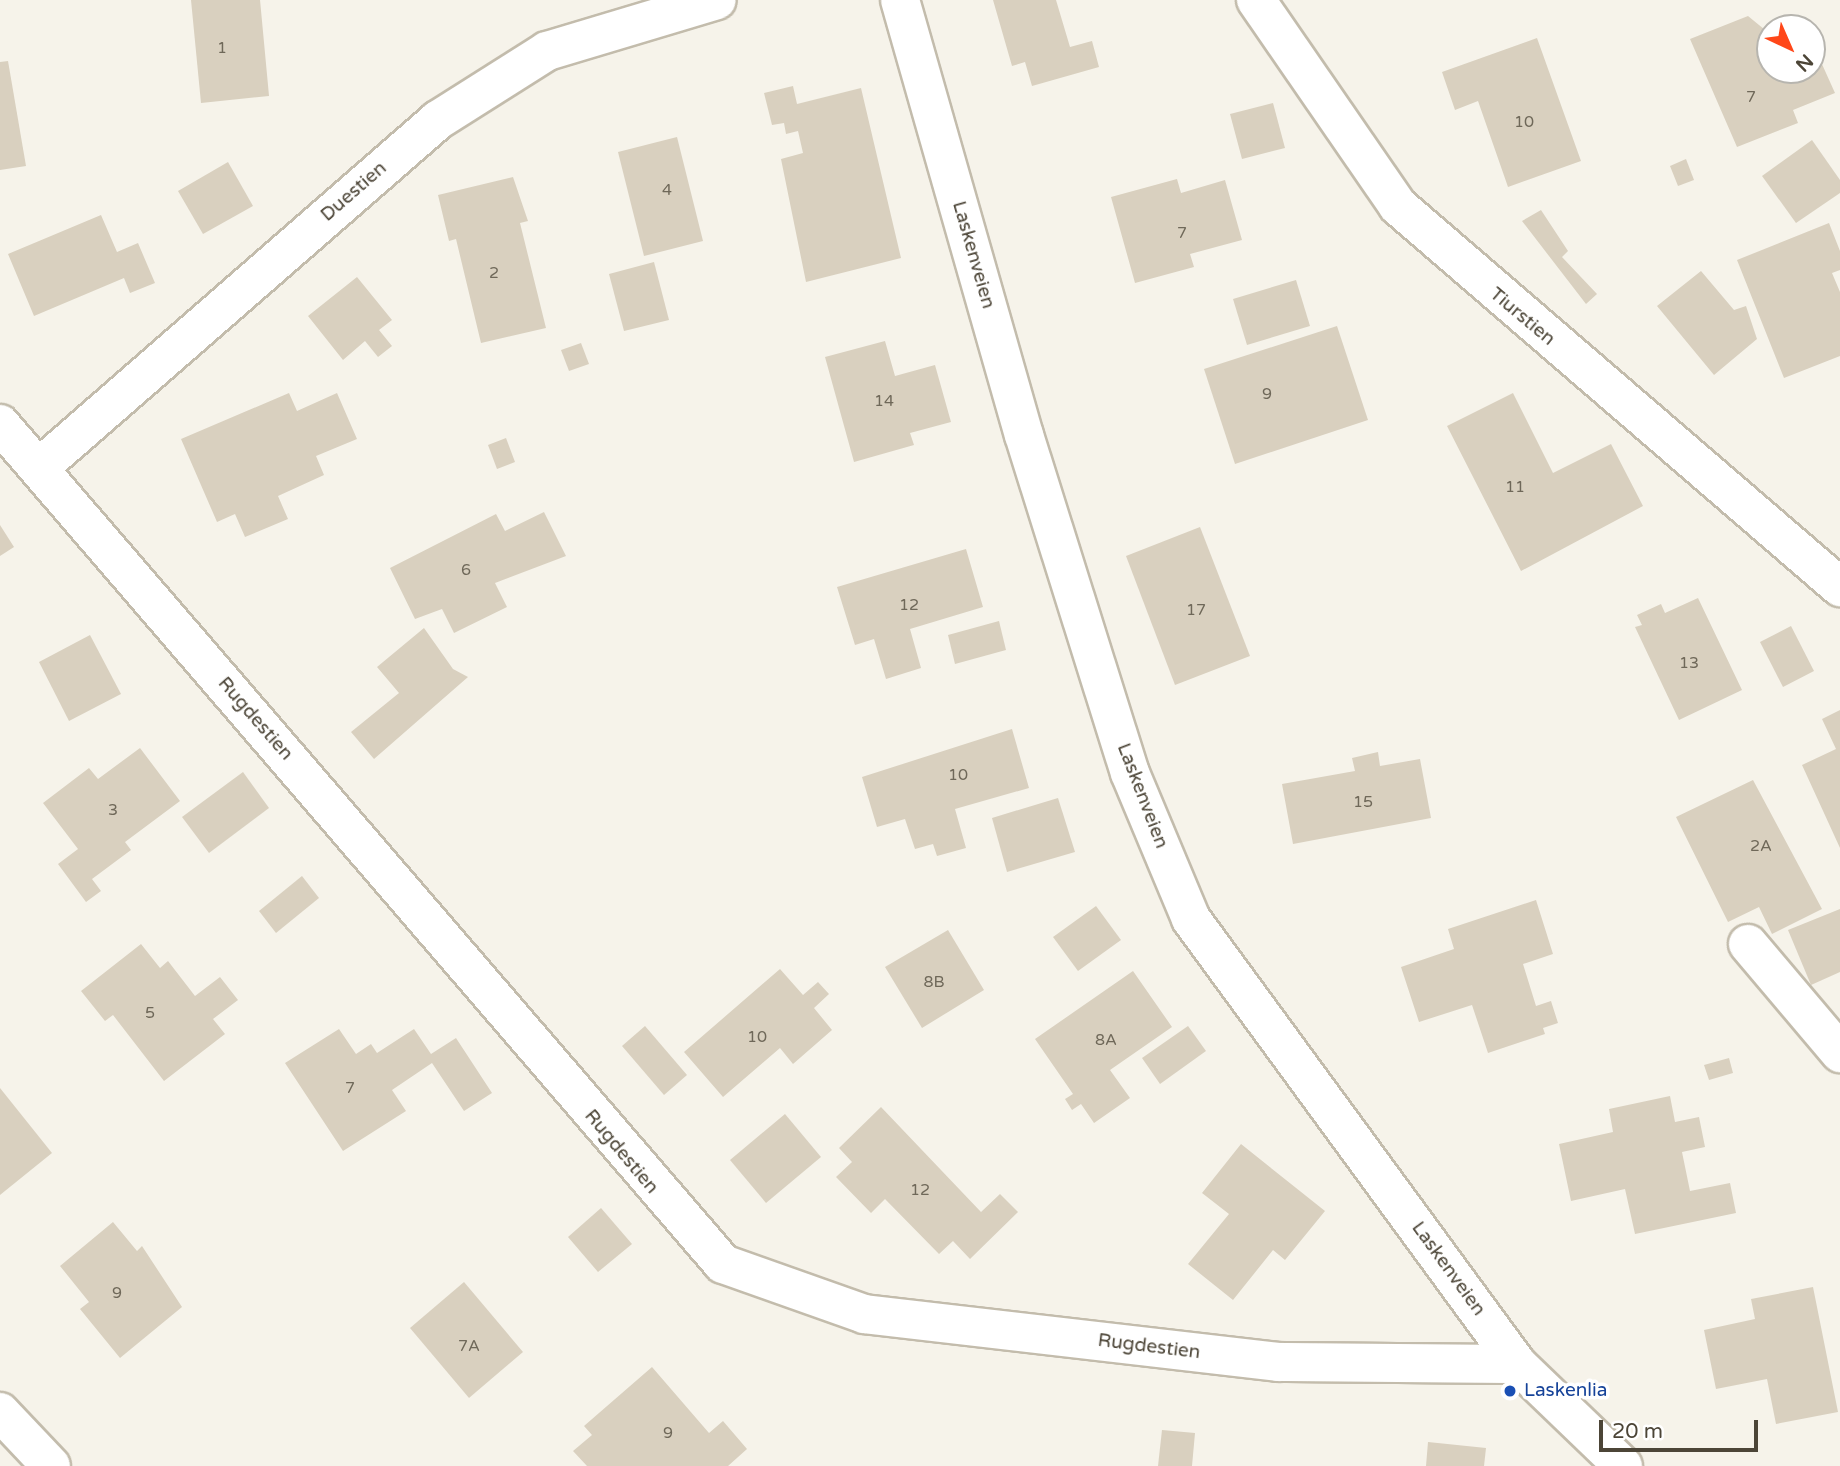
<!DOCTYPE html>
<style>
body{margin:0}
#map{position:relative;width:1840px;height:1466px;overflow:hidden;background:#f6f3ea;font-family:"Varela Round",sans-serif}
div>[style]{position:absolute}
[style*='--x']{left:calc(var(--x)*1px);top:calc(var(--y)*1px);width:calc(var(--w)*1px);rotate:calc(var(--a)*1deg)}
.building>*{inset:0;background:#d9d0bf}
.roads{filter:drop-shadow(2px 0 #c3bcac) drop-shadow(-2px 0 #c3bcac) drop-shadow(0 2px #c3bcac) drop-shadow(0 -2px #c3bcac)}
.minor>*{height:38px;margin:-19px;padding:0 19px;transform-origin:19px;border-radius:19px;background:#fff}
.dots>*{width:19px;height:19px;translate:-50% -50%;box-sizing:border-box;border:4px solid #fff;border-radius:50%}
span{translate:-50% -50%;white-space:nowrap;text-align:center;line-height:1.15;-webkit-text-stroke:7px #fff;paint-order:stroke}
.number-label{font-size:16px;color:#6f6859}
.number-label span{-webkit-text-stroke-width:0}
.street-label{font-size:19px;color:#4c4537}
.transit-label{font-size:19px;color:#164399}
.left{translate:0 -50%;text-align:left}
.north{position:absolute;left:1756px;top:14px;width:70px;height:70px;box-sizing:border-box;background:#fff;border:2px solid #b7b5af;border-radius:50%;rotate:136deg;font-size:19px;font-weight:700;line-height:28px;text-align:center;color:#4c4537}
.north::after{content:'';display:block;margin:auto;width:24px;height:32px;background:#ff4719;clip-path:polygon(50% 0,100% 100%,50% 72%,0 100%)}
.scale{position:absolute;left:1599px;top:1420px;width:159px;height:32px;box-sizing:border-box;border:4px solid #4c4537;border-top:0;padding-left:9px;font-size:21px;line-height:24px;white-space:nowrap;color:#4c4537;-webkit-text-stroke:5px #fff;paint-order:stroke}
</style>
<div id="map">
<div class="building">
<div style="clip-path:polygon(191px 0,260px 0,269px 96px,201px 103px)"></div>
<div style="clip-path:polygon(993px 0,1056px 0,1070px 47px,1092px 41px,1099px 67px,1032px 86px,1025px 62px,1012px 66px)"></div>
<div style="clip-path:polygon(1748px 16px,1770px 34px,1770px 70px,1812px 70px,1812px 42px,1835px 93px,1793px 110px,1798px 123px,1737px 147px,1690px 39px)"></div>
<div style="clip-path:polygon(1537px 38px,1581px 161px,1508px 187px,1478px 101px,1455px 110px,1442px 72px)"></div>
<div style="clip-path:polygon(8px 61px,26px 166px,0 170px,0 62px)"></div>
<div style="clip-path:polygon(793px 86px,797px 104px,861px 88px,901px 258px,806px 282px,781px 159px,803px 153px,798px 131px,786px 134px,784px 123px,772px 125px,764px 93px)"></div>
<div style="clip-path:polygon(1273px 103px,1285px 148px,1242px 159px,1230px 114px)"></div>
<div style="clip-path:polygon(677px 137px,703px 241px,644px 256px,618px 152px)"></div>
<div style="clip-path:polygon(1812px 140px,1840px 180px,1840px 193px,1796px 223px,1762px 176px)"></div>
<div style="clip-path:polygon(1686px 159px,1694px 180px,1678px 186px,1670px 166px)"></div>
<div style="clip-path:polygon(228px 162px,253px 206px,203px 234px,178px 191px)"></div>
<div style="clip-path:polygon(513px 177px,528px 221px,520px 223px,546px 328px,481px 343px,456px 239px,449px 241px,438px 195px)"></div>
<div style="clip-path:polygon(1177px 179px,1181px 193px,1225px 180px,1242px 240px,1190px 254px,1194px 267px,1135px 283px,1111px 197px)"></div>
<div style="clip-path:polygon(1541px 210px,1568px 251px,1562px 257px,1597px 294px,1586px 304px,1522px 221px)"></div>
<div style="clip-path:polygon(101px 215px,117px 252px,138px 243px,155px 283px,130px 293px,124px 278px,34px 316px,8px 254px)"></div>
<div style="clip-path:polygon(1829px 223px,1840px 251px,1840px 270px,1832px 273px,1840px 292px,1840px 356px,1784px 378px,1737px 260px)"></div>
<div style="clip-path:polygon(654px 262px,669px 320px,624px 331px,609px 274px)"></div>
<div style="clip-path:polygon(1701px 271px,1734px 310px,1746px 306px,1757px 339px,1714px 375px,1657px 306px)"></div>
<div style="clip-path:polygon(357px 277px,392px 320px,379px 330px,392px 346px,378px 357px,365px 341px,343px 360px,308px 316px)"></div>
<div style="clip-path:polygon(1296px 280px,1310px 326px,1247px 345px,1233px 299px)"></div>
<div style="clip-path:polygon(1337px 326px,1368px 420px,1235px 464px,1204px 369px)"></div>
<div style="clip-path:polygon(885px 341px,895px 376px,935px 365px,951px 422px,910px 433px,914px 445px,854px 462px,825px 357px)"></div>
<div style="clip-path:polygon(581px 343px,589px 364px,569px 371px,561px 350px)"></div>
<div style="clip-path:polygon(289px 393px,297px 411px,337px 393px,357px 439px,316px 456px,324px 475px,278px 496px,288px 519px,245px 537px,235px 514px,217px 522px,181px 439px)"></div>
<div style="clip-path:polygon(1513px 393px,1553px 473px,1611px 444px,1643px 506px,1521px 571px,1447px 426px)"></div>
<div style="clip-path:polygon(506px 438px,515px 462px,497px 469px,488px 445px)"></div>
<div style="clip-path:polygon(544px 512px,566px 556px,495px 583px,507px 607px,454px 633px,442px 609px,415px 619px,390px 568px,496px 514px,505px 531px)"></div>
<div style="clip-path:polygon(0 525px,14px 547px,0 556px)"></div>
<div style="clip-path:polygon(1200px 527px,1250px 656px,1175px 685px,1126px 556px)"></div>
<div style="clip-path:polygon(966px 549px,983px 607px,910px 629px,921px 668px,886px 679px,874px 639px,855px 645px,837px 587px)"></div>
<div style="clip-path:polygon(1698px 598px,1742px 690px,1679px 720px,1635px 627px,1642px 625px,1637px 615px,1661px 604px,1665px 613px)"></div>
<div style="clip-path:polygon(999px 621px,1006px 650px,955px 664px,948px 635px)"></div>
<div style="clip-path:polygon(1791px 626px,1814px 671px,1783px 687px,1760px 642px)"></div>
<div style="clip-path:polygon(424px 628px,453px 669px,468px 677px,374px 759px,351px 732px,399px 693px,377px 667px)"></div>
<div style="clip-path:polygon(90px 635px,121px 694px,69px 721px,39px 662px)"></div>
<div style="clip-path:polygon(1840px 710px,1840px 848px,1802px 765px,1836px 749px,1822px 719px)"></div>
<div style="clip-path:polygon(1012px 729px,1029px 788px,955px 809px,966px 848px,937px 856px,933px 844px,915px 849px,905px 819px,877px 827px,862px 777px)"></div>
<div style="clip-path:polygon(140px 748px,180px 801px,125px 842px,131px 850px,92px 879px,101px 891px,86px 902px,58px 864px,78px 849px,43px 803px,89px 768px,98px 779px)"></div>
<div style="clip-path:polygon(1378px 752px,1380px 766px,1420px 759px,1431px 818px,1293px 844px,1282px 784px,1355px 771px,1352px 758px)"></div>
<div style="clip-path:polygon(243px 772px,269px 808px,209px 853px,182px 817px)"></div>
<div style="clip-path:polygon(1753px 780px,1822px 909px,1772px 934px,1759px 907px,1728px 922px,1676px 817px)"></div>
<div style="clip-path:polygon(1058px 798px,1075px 852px,1007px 872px,992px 818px)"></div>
<div style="clip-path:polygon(302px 876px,319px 898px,276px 933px,259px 911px)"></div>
<div style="clip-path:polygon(1536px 900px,1553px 954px,1523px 964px,1536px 1006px,1551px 1001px,1558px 1023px,1543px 1028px,1545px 1034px,1488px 1053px,1472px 1005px,1419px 1022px,1401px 967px,1454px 949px,1448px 929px)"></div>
<div style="clip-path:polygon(1096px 906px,1121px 940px,1078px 971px,1053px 937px)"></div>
<div style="clip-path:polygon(1840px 909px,1840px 972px,1811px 985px,1788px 930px)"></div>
<div style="clip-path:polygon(948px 930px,984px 990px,922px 1028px,885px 967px)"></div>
<div style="clip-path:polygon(141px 944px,160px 968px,168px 961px,195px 996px,220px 977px,238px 1000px,213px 1019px,225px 1034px,164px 1081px,113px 1015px,105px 1021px,81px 991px)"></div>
<div style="clip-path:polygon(780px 969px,803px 995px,818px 982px,829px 994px,814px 1008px,832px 1030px,793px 1064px,780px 1048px,723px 1097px,684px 1052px)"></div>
<div style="clip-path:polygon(1133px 971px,1172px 1027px,1110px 1070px,1130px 1098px,1094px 1123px,1081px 1104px,1072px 1110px,1065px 1099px,1073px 1094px,1035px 1039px)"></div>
<div style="clip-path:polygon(645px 1026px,687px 1075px,664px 1095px,622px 1046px)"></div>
<div style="clip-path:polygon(1188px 1026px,1206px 1051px,1160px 1084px,1142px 1058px)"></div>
<div style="clip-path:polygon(339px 1029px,356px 1054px,371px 1044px,377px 1053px,414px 1029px,431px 1054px,456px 1038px,492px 1093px,464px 1111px,432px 1063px,392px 1090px,406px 1111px,343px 1151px,285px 1063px)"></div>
<div style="clip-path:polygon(1729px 1058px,1733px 1073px,1709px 1080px,1704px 1065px)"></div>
<div style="clip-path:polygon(0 1088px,52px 1153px,0 1195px)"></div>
<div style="clip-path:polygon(1670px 1096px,1675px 1122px,1699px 1117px,1705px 1147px,1682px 1152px,1690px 1191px,1730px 1183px,1736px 1213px,1635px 1234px,1625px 1189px,1571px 1201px,1559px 1144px,1613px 1132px,1609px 1109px)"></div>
<div style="clip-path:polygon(881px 1107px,981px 1212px,1000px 1194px,1018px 1212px,970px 1259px,953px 1241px,939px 1254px,885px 1199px,871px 1213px,836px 1177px,852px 1162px,839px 1148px)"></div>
<div style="clip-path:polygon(785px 1114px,821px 1157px,766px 1203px,730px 1160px)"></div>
<div style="clip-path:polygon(1241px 1144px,1325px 1211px,1285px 1260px,1273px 1250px,1233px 1300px,1188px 1264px,1229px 1214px,1202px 1193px)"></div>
<div style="clip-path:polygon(601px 1208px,632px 1244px,598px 1272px,568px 1237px)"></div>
<div style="clip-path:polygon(113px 1222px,137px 1251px,142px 1246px,182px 1307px,120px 1358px,80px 1309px,89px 1302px,60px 1266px)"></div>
<div style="clip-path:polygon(464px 1282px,523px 1352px,469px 1398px,410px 1328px)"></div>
<div style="clip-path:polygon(1813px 1287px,1838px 1412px,1776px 1424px,1767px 1379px,1716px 1389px,1704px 1330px,1755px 1319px,1751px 1299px)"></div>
<div style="clip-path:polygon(652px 1367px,709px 1433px,723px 1421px,747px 1449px,728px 1466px,587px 1466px,573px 1451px,592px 1435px,584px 1426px)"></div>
<div style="clip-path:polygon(1162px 1430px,1195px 1433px,1192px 1466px,1158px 1466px)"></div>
<div style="clip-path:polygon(1428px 1442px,1486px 1448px,1484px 1466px,1426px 1466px)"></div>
</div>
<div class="roads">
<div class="minor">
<div style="--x:900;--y:0;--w:452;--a:74.1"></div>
<div style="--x:1024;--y:435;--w:354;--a:72.6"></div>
<div style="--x:1130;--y:773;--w:158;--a:67.3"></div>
<div style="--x:1191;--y:919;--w:552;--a:53.77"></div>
<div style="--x:1517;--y:1364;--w:147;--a:43.9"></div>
<div style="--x:1256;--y:0;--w:250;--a:55.4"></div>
<div style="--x:1398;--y:206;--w:584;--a:40.76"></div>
<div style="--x:0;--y:424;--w:1108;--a:49.28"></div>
<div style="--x:723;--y:1264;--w:150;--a:19.5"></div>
<div style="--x:864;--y:1314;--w:417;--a:6.6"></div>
<div style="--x:1278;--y:1362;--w:239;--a:0.5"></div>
<div style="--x:40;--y:467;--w:528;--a:-41.08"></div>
<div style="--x:438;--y:120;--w:129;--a:-32.3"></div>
<div style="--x:547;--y:51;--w:177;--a:-16.7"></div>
<div style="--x:1748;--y:944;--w:143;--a:49.8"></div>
<div style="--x:0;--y:1412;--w:74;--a:46.6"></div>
</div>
</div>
<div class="dots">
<div style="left:1510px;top:1391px;background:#1a4fb4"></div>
</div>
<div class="number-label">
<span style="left:222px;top:48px">1</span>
<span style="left:1751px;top:97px">7</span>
<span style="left:1524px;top:122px">10</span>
<span style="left:667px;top:190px">4</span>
<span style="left:1182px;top:233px">7</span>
<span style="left:494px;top:273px">2</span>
<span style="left:1267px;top:394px">9</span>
<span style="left:884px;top:401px">14</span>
<span style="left:1515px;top:487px">11</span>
<span style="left:466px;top:570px">6</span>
<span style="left:909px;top:605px">12</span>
<span style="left:1196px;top:610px">17</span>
<span style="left:1689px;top:663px">13</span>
<span style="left:958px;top:775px">10</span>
<span style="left:1363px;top:802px">15</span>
<span style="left:113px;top:810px">3</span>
<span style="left:1761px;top:846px">2A</span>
<span style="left:934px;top:982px">8B</span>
<span style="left:150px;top:1013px">5</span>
<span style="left:757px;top:1037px">10</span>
<span style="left:1106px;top:1040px">8A</span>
<span style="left:350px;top:1088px">7</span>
<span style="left:920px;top:1190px">12</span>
<span style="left:117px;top:1293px">9</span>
<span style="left:469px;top:1346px">7A</span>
<span style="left:668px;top:1433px">9</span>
</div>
<div class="street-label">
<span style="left:354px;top:192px;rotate:-41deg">Duestien</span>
<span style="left:973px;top:255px;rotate:74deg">Laskenveien</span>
<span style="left:1522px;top:317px;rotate:40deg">Tiurstien</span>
<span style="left:255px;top:719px;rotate:49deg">Rugdestien</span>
<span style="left:1142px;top:796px;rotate:69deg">Laskenveien</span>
<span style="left:621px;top:1152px;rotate:50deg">Rugdestien</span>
<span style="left:1448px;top:1269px;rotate:54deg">Laskenveien</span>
<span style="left:1149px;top:1347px;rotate:7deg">Rugdestien</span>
</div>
<div class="transit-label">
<span class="left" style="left:1524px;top:1391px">Laskenlia</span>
</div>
<div class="north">N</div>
<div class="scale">20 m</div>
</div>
